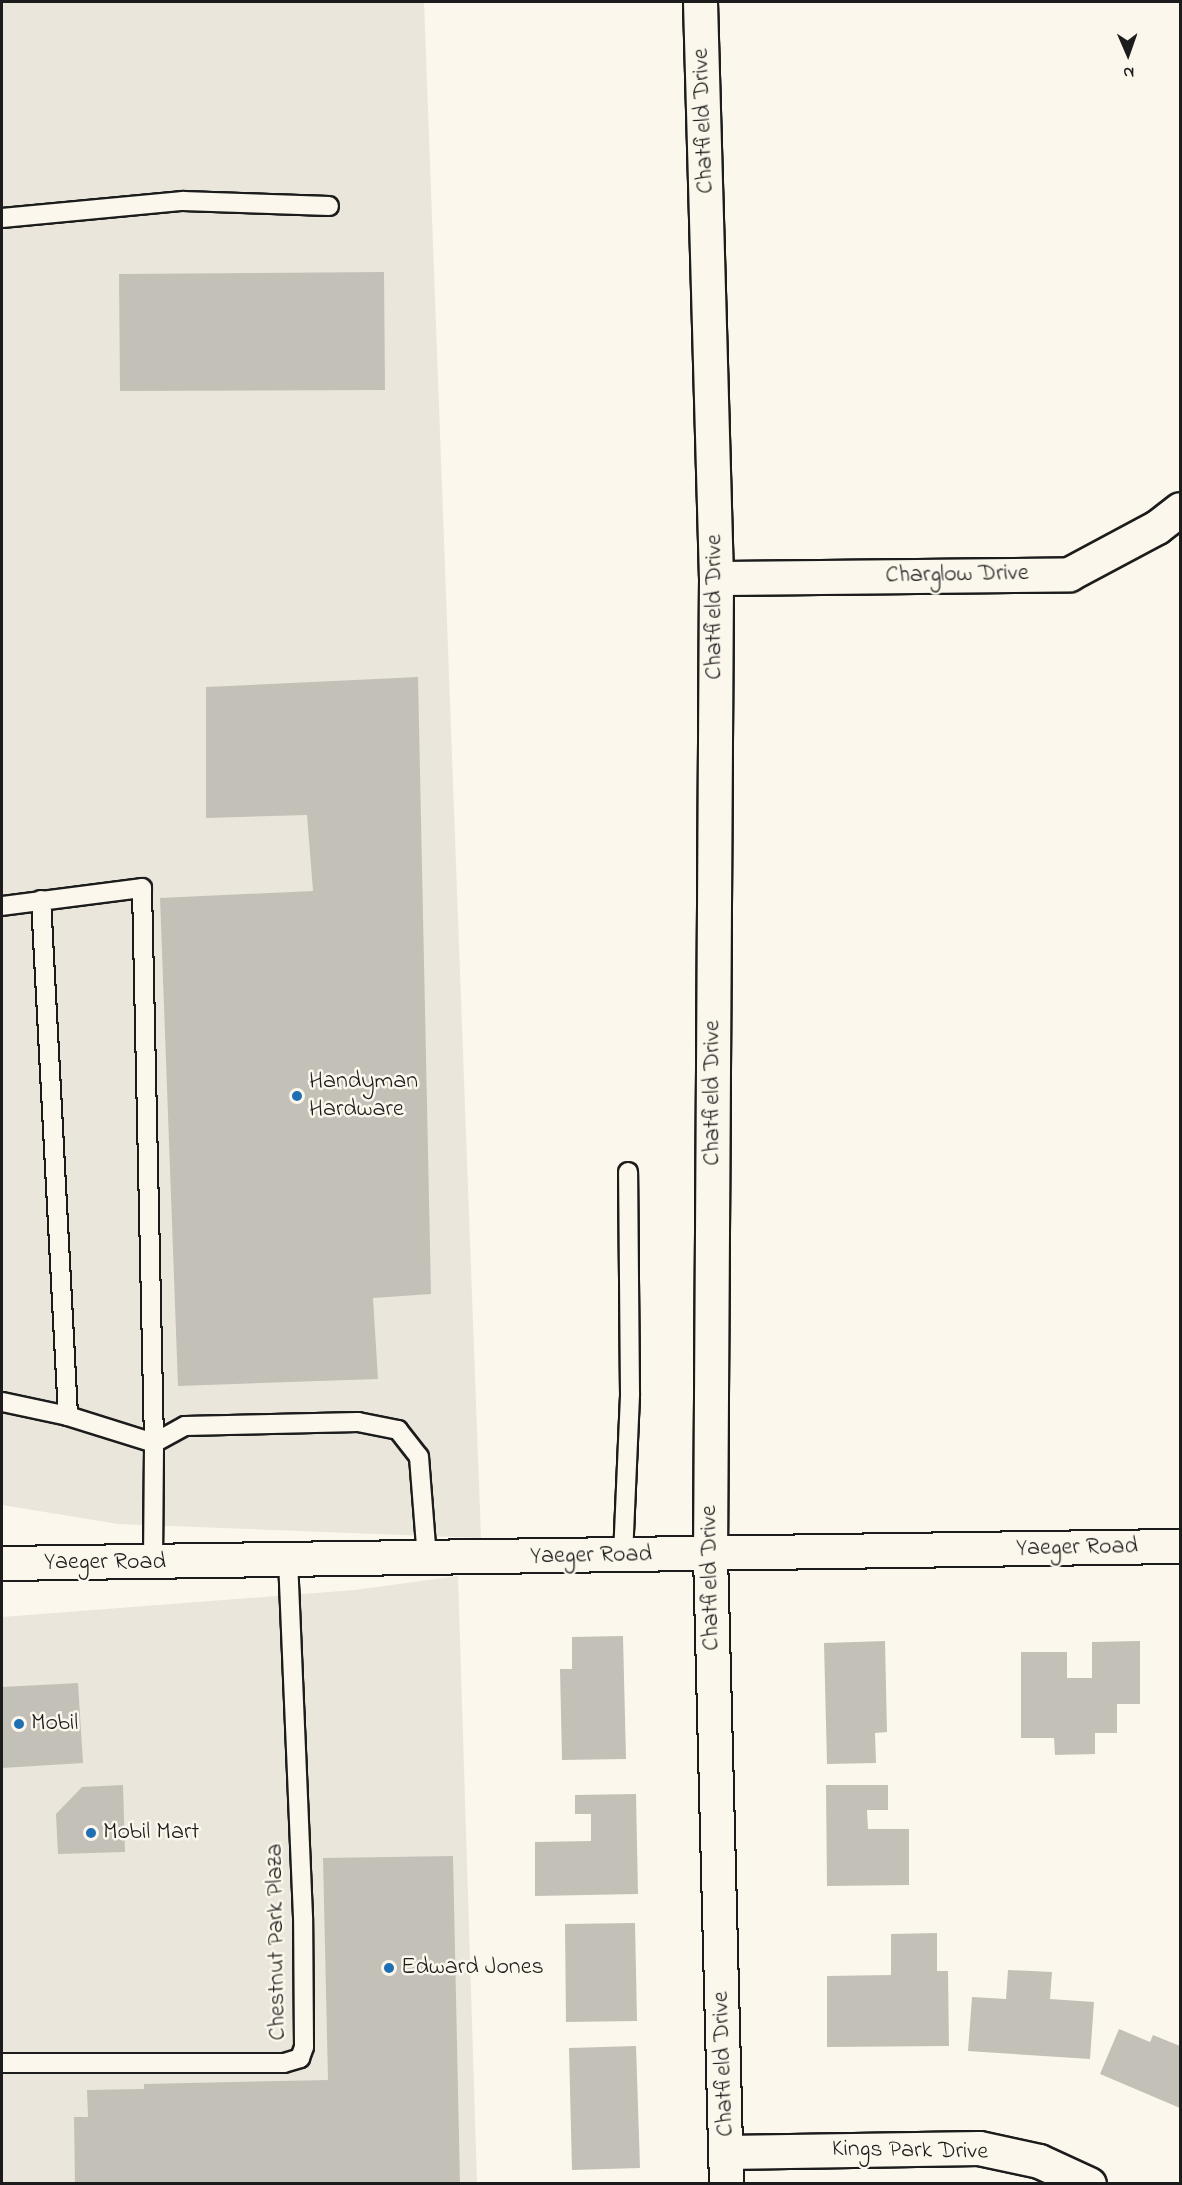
<!DOCTYPE html>
<style>
body{margin:0}
#map{position:relative;width:1182px;height:2185px;overflow:hidden;background:#fbf7ec;font-family:"Indie Flower",sans-serif}
div>[style]{position:absolute}
[style*='--x']{left:calc(var(--x)*1px);top:calc(var(--y)*1px);width:calc(var(--w)*1px);rotate:calc(var(--a)*1deg)}
.built>*{inset:0;background:#eae6dc}
.building>*{inset:0;background:#c3c0b8}
.roads{filter:drop-shadow(2px 0 #1c1c1c) drop-shadow(-2px 0 #1c1c1c) drop-shadow(0 2px #1c1c1c) drop-shadow(0 -2px #1c1c1c)}
.lane>*{height:18px;margin:-9px;padding:0 9px;transform-origin:9px;border-radius:9px;background:#fbf7ec}
.street>*{height:33px;margin:-16.5px;padding:0 16.5px;transform-origin:16.5px;border-radius:16.5px;background:#fbf7ec}
.secondary>*{height:33px;margin:-16.5px;padding:0 16.5px;transform-origin:16.5px;border-radius:16.5px;background:#fbf7ec}
.dots>*{width:16px;height:16px;translate:-50% -50%;box-sizing:border-box;border:3px solid #fbf7ec;border-radius:50%}
span{translate:-50% -50%;white-space:nowrap;text-align:center;line-height:1.15;-webkit-text-stroke:5px #fbf7ec;paint-order:stroke}
.street-label{font-size:24px;color:#1c1c1c}
.poi-label{font-size:24px;color:#1c1c1c}
.left{translate:0 -50%;text-align:left}
.frame{position:absolute;inset:0;border:3px solid #1c1c1c;pointer-events:none}
.north{position:absolute;left:1098px;top:24px;width:60px;height:60px;-webkit-text-stroke:4px #fbf7ec;paint-order:stroke;rotate:178deg;font-size:16px;font-weight:700;line-height:24px;text-align:center;color:#1c1c1c}
.north::after{content:'';display:block;margin:auto;width:21px;height:27px;background:#1c1c1c;clip-path:polygon(50% 0,100% 100%,50% 72%,0 100%)}
</style>
<div id="map">
<div class="built">
<div style="clip-path:polygon(2px 2px,424px 2px,481px 1538px,118px 1524px,2px 1505px)"></div>
<div style="clip-path:polygon(458px 1576px,477px 2183px,2px 2183px,2px 1617px,355px 1590px)"></div>
</div>
<div class="building">
<div style="clip-path:polygon(384px 272px,385px 390px,120px 391px,119px 274px)"></div>
<div style="clip-path:polygon(418px 677px,431px 1294px,373px 1298px,378px 1379px,178px 1386px,160px 898px,313px 891px,307px 815px,206px 818px,206px 687px)"></div>
<div style="clip-path:polygon(623px 1636px,626px 1759px,562px 1760px,560px 1669px,572px 1669px,572px 1637px)"></div>
<div style="clip-path:polygon(885px 1641px,887px 1732px,875px 1733px,876px 1763px,827px 1764px,824px 1643px)"></div>
<div style="clip-path:polygon(1140px 1641px,1140px 1704px,1117px 1704px,1117px 1733px,1095px 1733px,1095px 1754px,1055px 1755px,1054px 1738px,1021px 1738px,1021px 1652px,1067px 1652px,1067px 1678px,1092px 1678px,1092px 1642px)"></div>
<div style="clip-path:polygon(78px 1683px,83px 1763px,2px 1768px,2px 1687px)"></div>
<div style="clip-path:polygon(123px 1785px,125px 1852px,58px 1854px,56px 1814px,82px 1787px)"></div>
<div style="clip-path:polygon(826px 1785px,888px 1785px,888px 1810px,867px 1810px,868px 1829px,909px 1829px,909px 1885px,827px 1886px)"></div>
<div style="clip-path:polygon(636px 1794px,638px 1894px,535px 1896px,535px 1842px,591px 1841px,591px 1814px,575px 1814px,575px 1795px)"></div>
<div style="clip-path:polygon(453px 1856px,460px 2184px,75px 2184px,74px 2117px,88px 2117px,87px 2090px,144px 2089px,144px 2084px,328px 2080px,323px 1858px)"></div>
<div style="clip-path:polygon(635px 1923px,637px 2021px,566px 2022px,565px 1924px)"></div>
<div style="clip-path:polygon(937px 1933px,937px 1971px,948px 1971px,949px 2046px,827px 2047px,827px 1976px,891px 1975px,891px 1934px)"></div>
<div style="clip-path:polygon(1008px 1970px,1052px 1972px,1050px 1999px,1094px 2002px,1090px 2059px,968px 2051px,972px 1997px,1006px 1999px)"></div>
<div style="clip-path:polygon(1119px 2029px,1150px 2042px,1153px 2035px,1180px 2046px,1180px 2108px,1100px 2074px)"></div>
<div style="clip-path:polygon(636px 2046px,640px 2168px,572px 2170px,569px 2048px)"></div>
</div>
<div class="roads">
<div class="lane">
<div style="--x:2;--y:218;--w:182;--a:-5.4"></div>
<div style="--x:183;--y:201;--w:146;--a:2"></div>
<div style="--x:41;--y:900;--w:517;--a:87"></div>
<div style="--x:2;--y:906;--w:141;--a:-7.3"></div>
<div style="--x:142;--y:888;--w:555;--a:88.76"></div>
<div style="--x:154;--y:1443;--w:90;--a:-162.6"></div>
<div style="--x:68;--y:1416;--w:67;--a:-168"></div>
<div style="--x:623;--y:1556;--w:163;--a:-87.5"></div>
<div style="--x:630;--y:1393;--w:221;--a:-90.5"></div>
<div style="--x:153;--y:1562;--w:119;--a:-89.5"></div>
<div style="--x:154;--y:1443;--w:35;--a:-29"></div>
<div style="--x:185;--y:1426;--w:173;--a:-1.3"></div>
<div style="--x:358;--y:1422;--w:41;--a:11.3"></div>
<div style="--x:398;--y:1430;--w:34;--a:52"></div>
<div style="--x:419;--y:1457;--w:102;--a:85.5"></div>
<div style="--x:2;--y:2063;--w:282;--a:0"></div>
<div style="--x:284;--y:2063;--w:17;--a:-17"></div>
<div style="--x:300;--y:2058;--w:12;--a:-70"></div>
<div style="--x:304;--y:2047;--w:130;--a:-90.4"></div>
<div style="--x:303;--y:1917;--w:355;--a:-92.4"></div>
</div>
<div class="street">
<div style="--x:700;--y:2;--w:576;--a:88.41"></div>
<div style="--x:716;--y:578;--w:976;--a:90.35"></div>
<div style="--x:710;--y:1554;--w:630;--a:88.55"></div>
<div style="--x:716;--y:578;--w:353;--a:-0.6"></div>
<div style="--x:1069;--y:574;--w:100;--a:-28.1"></div>
<div style="--x:1157;--y:527;--w:29;--a:-38"></div>
<div style="--x:726;--y:2152;--w:253;--a:-0.9"></div>
<div style="--x:979;--y:2148;--w:61;--a:12.2"></div>
<div style="--x:1039;--y:2161;--w:55;--a:24.7"></div>
</div>
<div class="secondary">
<div style="--x:2;--y:1563;--w:1178;--a:-0.83"></div>
</div>
</div>
<div class="dots">
<div style="left:297px;top:1096px;background:#1f6fb2"></div>
<div style="left:19px;top:1724px;background:#1f6fb2"></div>
<div style="left:91px;top:1833px;background:#1f6fb2"></div>
<div style="left:389px;top:1968px;background:#1f6fb2"></div>
</div>
<div class="street-label">
<span style="left:704px;top:121px;rotate:-92deg">Chatfield Drive</span>
<span style="left:957px;top:575px;rotate:-1deg">Charglow Drive</span>
<span style="left:715px;top:607px;rotate:-90deg">Chatfield Drive</span>
<span style="left:713px;top:1093px;rotate:-90deg">Chatfield Drive</span>
<span style="left:1077px;top:1548px;rotate:-1deg">Yaeger Road</span>
<span style="left:591px;top:1556px;rotate:-1deg">Yaeger Road</span>
<span style="left:105px;top:1563px">Yaeger Road</span>
<span style="left:711px;top:1578px;rotate:-91deg">Chatfield Drive</span>
<span style="left:277px;top:1942px;rotate:-91deg">Chestnut Park Plaza</span>
<span style="left:724px;top:2064px;rotate:-92deg">Chatfield Drive</span>
<span style="left:910px;top:2151px;rotate:1deg">Kings Park Drive</span>
</div>
<div class="poi-label">
<span class="left" style="left:309px;top:1096px">Handyman<br>Hardware</span>
<span class="left" style="left:31px;top:1724px">Mobil</span>
<span class="left" style="left:103px;top:1833px">Mobil Mart</span>
<span class="left" style="left:401px;top:1968px">Edward Jones</span>
</div>
<div class="frame"></div>
<div class="north">N</div>
</div>
